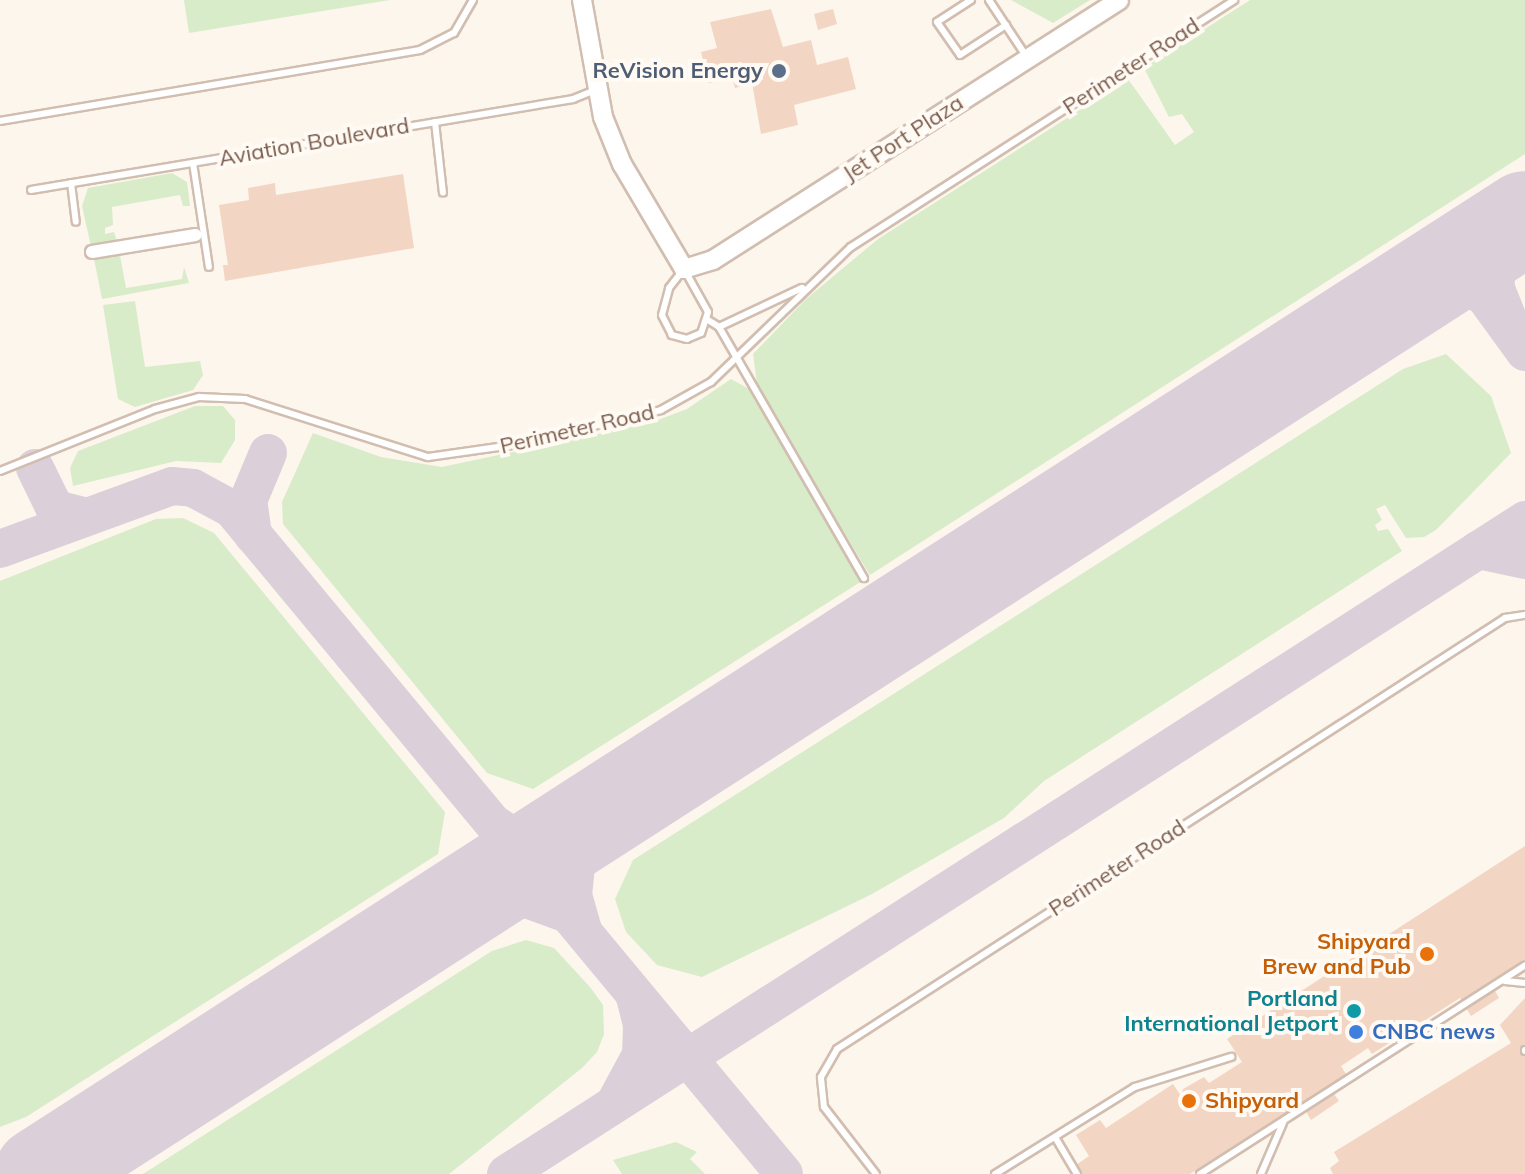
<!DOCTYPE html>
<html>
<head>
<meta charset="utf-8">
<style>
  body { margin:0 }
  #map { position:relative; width:1525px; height:1174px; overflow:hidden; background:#fdf6ec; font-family:Mulish,sans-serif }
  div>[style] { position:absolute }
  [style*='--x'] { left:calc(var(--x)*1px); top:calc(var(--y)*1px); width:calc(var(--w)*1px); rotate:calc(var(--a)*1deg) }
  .green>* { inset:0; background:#d8ecc9 }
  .taxiway>* { height:38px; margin:-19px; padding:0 19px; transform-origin:19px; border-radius:19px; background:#dbcfda }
  .runway>* { height:94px; margin:-47px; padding:0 47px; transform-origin:47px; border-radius:47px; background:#dbcfda }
  .building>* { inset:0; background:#f3d5c3 }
  .roads { filter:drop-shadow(2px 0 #d1beb0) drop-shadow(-2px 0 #d1beb0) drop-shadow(0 2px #d1beb0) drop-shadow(0 -2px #d1beb0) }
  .lane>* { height:6px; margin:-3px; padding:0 3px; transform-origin:3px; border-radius:3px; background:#fff }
  .street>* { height:12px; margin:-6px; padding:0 6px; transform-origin:6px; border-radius:6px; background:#fff }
  .secondary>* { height:18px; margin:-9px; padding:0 9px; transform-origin:9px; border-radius:9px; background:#fff }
  .dots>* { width:22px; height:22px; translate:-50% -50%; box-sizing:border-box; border:4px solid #fffaf3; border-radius:50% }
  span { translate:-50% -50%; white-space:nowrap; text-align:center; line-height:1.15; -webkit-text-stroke:8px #fffaf3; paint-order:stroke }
  .street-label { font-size:22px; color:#7a5c4d }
  .service-label { font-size:22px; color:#4e5e75; font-weight:700 }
  .right { translate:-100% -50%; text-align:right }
  .food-label { font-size:22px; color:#c56008; font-weight:700 }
  .left { translate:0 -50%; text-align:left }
  .culture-label { font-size:22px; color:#0d838f; font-weight:700 }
  .shop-label { font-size:22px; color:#366cbe; font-weight:700 }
</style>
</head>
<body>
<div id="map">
  <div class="green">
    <i style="clip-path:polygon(184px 0,390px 0,189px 33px)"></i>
    <i style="clip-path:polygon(1011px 0,1090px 0,1053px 23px)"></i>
    <i style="clip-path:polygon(1250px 0,1525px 0,1525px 154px,870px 575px,758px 391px,753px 354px,806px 299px,878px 239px,1128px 79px,1175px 145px,1194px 132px,1182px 114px,1169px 117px,1144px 68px)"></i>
    <i style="clip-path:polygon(172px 173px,187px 182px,190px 206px,183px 206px,180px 195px,112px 207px,113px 225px,105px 228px,105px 234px,114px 232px,118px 245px,92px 251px,82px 206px,88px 188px)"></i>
    <i style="clip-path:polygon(119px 250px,126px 288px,182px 279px,184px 267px,189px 283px,102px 299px,93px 254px)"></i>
    <i style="clip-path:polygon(135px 301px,145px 367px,200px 361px,203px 375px,193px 390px,135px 407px,118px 399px,103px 305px)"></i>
    <i style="clip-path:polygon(1446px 354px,1491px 396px,1511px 453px,1436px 530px,1424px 537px,1406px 538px,1385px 505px,1376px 509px,1382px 520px,1375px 525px,1378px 531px,1388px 529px,1402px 551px,1044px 781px,1004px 818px,872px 894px,702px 977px,657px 965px,626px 932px,615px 899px,633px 860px,1403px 369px)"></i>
    <i style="clip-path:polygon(731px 379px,749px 389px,862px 581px,533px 789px,487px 773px,283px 524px,282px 502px,313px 433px,381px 457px,442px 467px,650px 423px,687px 409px)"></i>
    <i style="clip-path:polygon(195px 406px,223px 406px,235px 420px,235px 440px,221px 463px,176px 461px,73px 486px,70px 468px,78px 451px)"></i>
    <i style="clip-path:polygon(183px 518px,214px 533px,445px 812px,438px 854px,26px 1117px,0 1127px,0 581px,156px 519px)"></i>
    <i style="clip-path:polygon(526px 940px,554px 948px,590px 987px,603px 1005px,604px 1034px,597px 1052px,582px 1068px,449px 1174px,143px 1174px,492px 951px)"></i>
    <i style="clip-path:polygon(676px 1142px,697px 1152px,690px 1159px,705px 1174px,622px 1174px,613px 1160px)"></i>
  </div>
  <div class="taxiway">
    <i style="--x:1415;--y:291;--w:29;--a:-18"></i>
    <i style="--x:1443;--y:282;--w:21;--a:5"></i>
    <i style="--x:1464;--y:284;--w:25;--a:32"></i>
    <i style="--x:1485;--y:297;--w:68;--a:54"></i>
    <i style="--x:1509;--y:321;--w:35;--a:-112"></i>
    <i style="--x:1496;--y:289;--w:24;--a:-92"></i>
    <i style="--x:1495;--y:265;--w:26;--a:-67"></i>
    <i style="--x:1505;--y:241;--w:30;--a:-49"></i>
    <i style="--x:35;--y:468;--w:46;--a:64"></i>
    <i style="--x:55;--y:509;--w:29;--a:14"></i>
    <i style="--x:253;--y:535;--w:34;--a:-98"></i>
    <i style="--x:248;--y:501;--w:52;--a:-67.4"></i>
    <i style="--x:0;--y:549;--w:183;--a:-20.1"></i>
    <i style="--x:172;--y:486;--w:21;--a:5"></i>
    <i style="--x:193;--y:488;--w:44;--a:28.3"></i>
    <i style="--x:232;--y:509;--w:864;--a:50.3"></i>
    <i style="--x:1478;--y:550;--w:48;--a:12"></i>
    <i style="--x:496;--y:825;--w:18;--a:34"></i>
    <i style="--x:511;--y:835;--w:30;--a:12"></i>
    <i style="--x:540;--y:841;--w:40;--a:-18.9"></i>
    <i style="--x:461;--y:903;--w:53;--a:-9.8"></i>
    <i style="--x:513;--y:894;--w:55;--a:20.1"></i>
    <i style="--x:583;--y:930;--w:36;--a:-106"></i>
    <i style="--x:573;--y:895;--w:36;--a:-84"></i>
    <i style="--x:577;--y:859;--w:30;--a:-64"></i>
    <i style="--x:590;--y:832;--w:38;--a:-47"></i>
    <i style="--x:615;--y:1103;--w:55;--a:-61.6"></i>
    <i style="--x:641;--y:1055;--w:30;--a:-88"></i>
    <i style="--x:642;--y:1025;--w:29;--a:-104"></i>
    <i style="--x:506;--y:1174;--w:1211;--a:-32.69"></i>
  </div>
  <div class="runway">
    <i style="--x:41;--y:1174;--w:1765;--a:-32.79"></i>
  </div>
  <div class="building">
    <i style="clip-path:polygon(771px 9px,783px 47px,811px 40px,817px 65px,848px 57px,856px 89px,794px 105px,798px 125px,761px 134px,752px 83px,735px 88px,732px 77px,709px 83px,701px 52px,717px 48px,710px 22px)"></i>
    <i style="clip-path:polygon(833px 9px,837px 24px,818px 30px,814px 14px)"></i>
    <i style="clip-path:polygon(403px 174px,414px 248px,225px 281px,223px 265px,228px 265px,219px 205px,249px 200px,248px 188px,275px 183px,276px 195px)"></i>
    <i style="clip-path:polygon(1525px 846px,1525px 960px,1490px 982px,1499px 998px,1471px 1016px,1460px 998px,1372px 1054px,1368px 1048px,1341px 1066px,1346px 1074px,1329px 1086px,1339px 1101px,1311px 1120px,1301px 1103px,1190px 1174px,1082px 1174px,1076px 1165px,1089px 1156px,1076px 1135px,1100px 1120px,1106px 1128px,1173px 1084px,1181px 1096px,1183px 1089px,1204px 1077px,1209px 1083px,1242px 1062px,1227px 1039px)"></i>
    <i style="clip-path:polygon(1525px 998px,1525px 1174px,1333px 1174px,1330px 1168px,1339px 1161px,1334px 1152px,1511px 1043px,1500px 1025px)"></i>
  </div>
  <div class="roads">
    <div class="lane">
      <i style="--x:971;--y:0;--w:40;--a:147.1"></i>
      <i style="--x:937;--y:22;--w:40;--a:55.1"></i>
      <i style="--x:960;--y:55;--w:55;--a:-33.1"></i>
      <i style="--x:989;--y:0;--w:67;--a:56.5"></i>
      <i style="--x:0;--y:121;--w:426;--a:-9.6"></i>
      <i style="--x:420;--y:50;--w:38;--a:-27"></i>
      <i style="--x:454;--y:33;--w:38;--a:-60"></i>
      <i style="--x:435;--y:122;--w:71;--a:83.6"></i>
      <i style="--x:193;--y:163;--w:105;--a:81.3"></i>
      <i style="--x:71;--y:183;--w:39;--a:83"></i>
      <i style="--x:31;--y:190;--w:550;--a:-9.53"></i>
      <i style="--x:573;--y:99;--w:24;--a:-22"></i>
      <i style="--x:684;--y:269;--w:49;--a:60.8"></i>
      <i style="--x:708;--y:312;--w:22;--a:108"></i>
      <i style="--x:701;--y:333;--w:15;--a:157"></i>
      <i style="--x:687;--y:339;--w:16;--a:-165"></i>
      <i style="--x:672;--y:335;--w:22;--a:-117"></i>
      <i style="--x:662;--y:315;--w:28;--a:-75"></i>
      <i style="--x:669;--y:288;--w:24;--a:-52"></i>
      <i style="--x:708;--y:320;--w:13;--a:32"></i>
      <i style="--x:719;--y:327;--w:290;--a:60"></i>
      <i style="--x:719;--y:327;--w:92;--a:-25.2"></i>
      <i style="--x:0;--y:471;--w:167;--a:-21.8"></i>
      <i style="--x:155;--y:409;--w:46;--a:-15.3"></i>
      <i style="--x:199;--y:397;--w:46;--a:2.5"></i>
      <i style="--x:245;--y:399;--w:192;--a:17.6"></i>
      <i style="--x:428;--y:457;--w:85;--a:-8.1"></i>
      <i style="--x:512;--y:445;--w:153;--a:-13.2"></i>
      <i style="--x:661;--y:410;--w:57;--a:-29.2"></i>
      <i style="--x:711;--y:382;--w:194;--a:-44"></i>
      <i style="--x:851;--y:247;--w:456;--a:-32.8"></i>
      <i style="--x:1505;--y:981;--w:20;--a:6"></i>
      <i style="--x:1525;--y:1051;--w:1;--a:-90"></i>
      <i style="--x:1055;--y:1137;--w:43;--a:59.3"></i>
      <i style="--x:876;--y:1174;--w:85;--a:-127.8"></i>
      <i style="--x:824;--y:1107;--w:30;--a:-96"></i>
      <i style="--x:821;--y:1077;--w:32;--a:-60"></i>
      <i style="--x:837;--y:1049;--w:795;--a:-32.83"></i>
      <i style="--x:1505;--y:618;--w:20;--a:-9"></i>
      <i style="--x:995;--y:1174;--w:165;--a:-31.9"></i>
      <i style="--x:1135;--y:1087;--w:101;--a:-17.4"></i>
      <i style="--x:1200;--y:1174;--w:386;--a:-32.7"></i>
      <i style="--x:1261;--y:1174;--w:56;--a:-66.7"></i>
    </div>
    <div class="street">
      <i style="--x:92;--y:252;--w:105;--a:-9.3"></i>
    </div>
    <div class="secondary">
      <i style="--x:582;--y:0;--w:119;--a:79.8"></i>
      <i style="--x:603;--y:117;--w:51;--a:68"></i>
      <i style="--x:622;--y:164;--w:122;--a:59.4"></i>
      <i style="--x:684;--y:269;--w:30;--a:-17"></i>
      <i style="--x:713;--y:260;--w:482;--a:-32.6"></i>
    </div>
  </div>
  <div class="dots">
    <i style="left:779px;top:71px;background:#5c6f8a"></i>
    <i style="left:1427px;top:954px;background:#e8710a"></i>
    <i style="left:1354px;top:1011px;background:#0f9aa8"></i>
    <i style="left:1356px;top:1032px;background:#3f7fe0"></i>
    <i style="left:1189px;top:1101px;background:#e8710a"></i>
  </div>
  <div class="street-label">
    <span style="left:1131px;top:66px;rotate:-33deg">Perimeter Road</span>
    <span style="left:903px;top:138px;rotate:-33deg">Jet Port Plaza</span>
    <span style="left:314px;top:142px;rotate:-10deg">Aviation Boulevard</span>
    <span style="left:577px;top:429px;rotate:-13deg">Perimeter Road</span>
    <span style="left:1117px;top:868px;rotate:-33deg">Perimeter Road</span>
  </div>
  <div class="service-label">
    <span class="right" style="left:763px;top:71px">ReVision Energy</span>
  </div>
  <div class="food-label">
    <span class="right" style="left:1411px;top:954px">Shipyard<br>Brew and Pub</span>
    <span class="left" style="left:1205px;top:1101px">Shipyard</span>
  </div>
  <div class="culture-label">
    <span class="right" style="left:1338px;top:1011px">Portland<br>International Jetport</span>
  </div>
  <div class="shop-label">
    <span class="left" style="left:1372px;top:1032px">CNBC news</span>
  </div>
</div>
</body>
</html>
